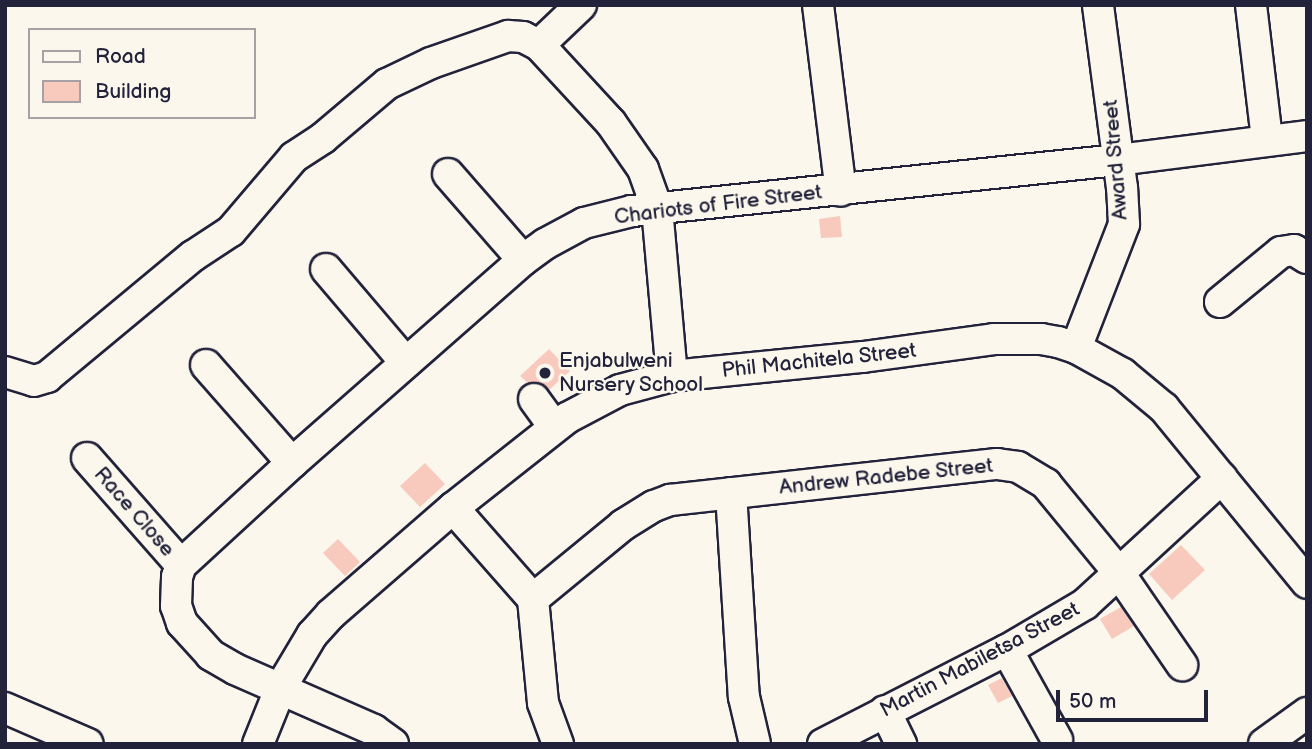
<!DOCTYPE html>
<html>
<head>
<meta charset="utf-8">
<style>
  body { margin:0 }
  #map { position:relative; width:1312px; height:749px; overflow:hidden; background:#fbf7ec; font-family:"Balsamiq Sans",sans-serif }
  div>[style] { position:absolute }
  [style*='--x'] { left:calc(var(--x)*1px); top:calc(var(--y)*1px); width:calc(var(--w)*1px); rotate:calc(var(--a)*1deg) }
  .building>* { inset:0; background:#f8cabd }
  .roads { filter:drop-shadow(2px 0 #22223b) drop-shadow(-2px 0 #22223b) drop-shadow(0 2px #22223b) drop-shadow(0 -2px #22223b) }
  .minor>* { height:30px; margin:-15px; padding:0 15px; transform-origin:15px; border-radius:15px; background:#fbf7ec }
  .dots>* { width:19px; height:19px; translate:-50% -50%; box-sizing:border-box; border:4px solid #fbf7ec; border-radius:50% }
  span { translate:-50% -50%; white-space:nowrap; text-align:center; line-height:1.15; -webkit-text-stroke:5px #fbf7ec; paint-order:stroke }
  .street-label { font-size:21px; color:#22223b }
  .poi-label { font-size:21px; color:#22223b }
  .left { translate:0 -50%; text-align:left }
  .frame { position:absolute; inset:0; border:7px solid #22223b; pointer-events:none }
  .legend { position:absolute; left:28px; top:28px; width:228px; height:91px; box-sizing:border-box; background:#fbf7ec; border:2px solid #a4a2a5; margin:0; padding:9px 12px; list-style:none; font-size:21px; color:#22223b }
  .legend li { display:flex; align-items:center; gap:14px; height:35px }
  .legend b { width:35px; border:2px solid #a4a2a5 }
  .scale { position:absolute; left:1056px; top:690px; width:152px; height:32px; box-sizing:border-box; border:4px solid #22223b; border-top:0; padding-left:9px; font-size:21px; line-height:24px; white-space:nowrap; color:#22223b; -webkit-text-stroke:5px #fbf7ec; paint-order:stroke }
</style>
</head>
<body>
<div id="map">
  <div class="building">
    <i style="clip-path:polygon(840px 216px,842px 237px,821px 238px,819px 219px)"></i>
    <i style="clip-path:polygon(549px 349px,570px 371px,549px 390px,541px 383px,528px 383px,520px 376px)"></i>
    <i style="clip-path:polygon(425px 463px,445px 484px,420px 507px,400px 486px)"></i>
    <i style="clip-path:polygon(338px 539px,360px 562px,345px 576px,323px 553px)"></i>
    <i style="clip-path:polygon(1181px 545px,1205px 570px,1172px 600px,1149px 574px)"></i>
    <i style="clip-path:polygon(1121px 607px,1134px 626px,1112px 639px,1100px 619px)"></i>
    <i style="clip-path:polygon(1002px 678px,1012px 696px,998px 703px,988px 685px)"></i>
  </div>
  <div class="roads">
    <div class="minor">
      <i style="--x:818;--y:5;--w:187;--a:83"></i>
      <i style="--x:1251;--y:5;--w:135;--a:83.2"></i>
      <i style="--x:539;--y:45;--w:58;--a:-43.6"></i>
      <i style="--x:448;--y:174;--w:114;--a:48.9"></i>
      <i style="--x:326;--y:269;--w:123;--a:49.6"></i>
      <i style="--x:1220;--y:302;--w:79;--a:-39.3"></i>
      <i style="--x:1281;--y:252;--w:13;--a:-9"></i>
      <i style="--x:1294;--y:250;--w:15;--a:32"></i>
      <i style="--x:1076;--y:348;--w:133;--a:-68.8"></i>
      <i style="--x:1124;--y:224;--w:36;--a:-93"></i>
      <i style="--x:1122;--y:188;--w:185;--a:-97.5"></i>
      <i style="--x:206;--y:365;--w:130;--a:48.7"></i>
      <i style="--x:5;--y:372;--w:30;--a:17"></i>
      <i style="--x:34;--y:381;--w:14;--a:-17"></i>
      <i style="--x:47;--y:377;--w:190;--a:-39.7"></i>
      <i style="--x:193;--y:256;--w:45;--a:-33.3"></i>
      <i style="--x:231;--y:231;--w:97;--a:-49.6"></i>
      <i style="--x:294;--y:157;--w:35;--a:-33"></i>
      <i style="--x:323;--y:138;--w:84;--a:-40.2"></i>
      <i style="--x:387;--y:84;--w:49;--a:-25.5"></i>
      <i style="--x:431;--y:63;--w:82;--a:-19.3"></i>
      <i style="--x:508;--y:36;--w:15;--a:4"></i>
      <i style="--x:523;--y:37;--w:18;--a:27"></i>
      <i style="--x:539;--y:45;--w:106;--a:47.3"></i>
      <i style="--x:611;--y:123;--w:56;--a:55.2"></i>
      <i style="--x:643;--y:169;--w:41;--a:70.3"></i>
      <i style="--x:657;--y:208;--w:169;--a:84.9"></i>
      <i style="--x:534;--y:399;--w:34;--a:54"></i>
      <i style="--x:87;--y:458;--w:142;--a:48.7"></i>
      <i style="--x:731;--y:493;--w:204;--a:86.4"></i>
      <i style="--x:744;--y:697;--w:48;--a:76.8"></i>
      <i style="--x:453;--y:508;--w:121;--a:48.7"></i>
      <i style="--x:533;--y:599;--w:104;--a:84.5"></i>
      <i style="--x:543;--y:703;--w:44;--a:69.9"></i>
      <i style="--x:533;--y:599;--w:117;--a:-39.4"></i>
      <i style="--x:623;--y:525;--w:36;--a:-32"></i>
      <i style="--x:654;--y:506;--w:17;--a:-21"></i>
      <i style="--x:670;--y:500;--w:329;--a:-6.3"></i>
      <i style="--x:997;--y:464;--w:21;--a:8"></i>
      <i style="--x:1018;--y:467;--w:33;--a:31"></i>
      <i style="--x:1046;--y:484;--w:115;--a:50.6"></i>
      <i style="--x:1119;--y:573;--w:112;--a:55.6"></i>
      <i style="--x:1007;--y:650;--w:103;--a:60.9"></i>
      <i style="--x:5;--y:708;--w:90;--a:23.4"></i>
      <i style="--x:885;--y:711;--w:37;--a:64"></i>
      <i style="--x:258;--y:744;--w:61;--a:-68"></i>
      <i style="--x:281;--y:687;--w:61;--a:-59.2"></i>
      <i style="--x:312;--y:635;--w:28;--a:-48"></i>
      <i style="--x:331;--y:614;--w:162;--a:-41"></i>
      <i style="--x:453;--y:508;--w:145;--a:-38.3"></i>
      <i style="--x:567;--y:418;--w:60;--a:-27.8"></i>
      <i style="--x:620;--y:390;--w:54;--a:-15.1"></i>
      <i style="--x:672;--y:376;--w:192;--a:-5.7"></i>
      <i style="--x:863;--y:357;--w:132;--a:-7.8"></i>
      <i style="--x:994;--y:339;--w:47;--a:0"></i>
      <i style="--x:1041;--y:339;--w:17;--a:10"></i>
      <i style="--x:1058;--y:342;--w:19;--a:18"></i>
      <i style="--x:1076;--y:348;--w:54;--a:29"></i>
      <i style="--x:1123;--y:374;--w:53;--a:39.7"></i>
      <i style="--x:1164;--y:408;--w:226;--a:50.7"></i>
      <i style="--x:393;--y:744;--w:24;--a:-144"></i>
      <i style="--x:374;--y:730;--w:152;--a:-156.3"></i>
      <i style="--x:235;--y:669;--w:28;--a:-150"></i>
      <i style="--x:211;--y:655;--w:43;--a:-132.2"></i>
      <i style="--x:182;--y:623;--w:18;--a:-109"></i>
      <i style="--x:176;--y:606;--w:29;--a:-88"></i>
      <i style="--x:177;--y:577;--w:13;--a:-72"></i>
      <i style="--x:181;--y:565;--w:151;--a:-42.6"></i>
      <i style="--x:292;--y:463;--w:308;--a:-41.3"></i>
      <i style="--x:523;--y:260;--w:27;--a:-36"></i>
      <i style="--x:545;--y:244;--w:44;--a:-28.3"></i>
      <i style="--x:584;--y:223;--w:49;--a:-14"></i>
      <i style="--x:632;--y:211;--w:489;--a:-6"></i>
      <i style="--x:1118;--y:160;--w:191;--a:-7.2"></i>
      <i style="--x:823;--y:744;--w:207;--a:-27.1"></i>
      <i style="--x:1007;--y:650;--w:91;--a:-30.5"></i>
      <i style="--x:1085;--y:604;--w:186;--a:-42.6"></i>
      <i style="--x:1264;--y:744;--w:53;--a:-35.8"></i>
    </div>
  </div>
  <div class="dots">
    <i style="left:545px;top:373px;background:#22223b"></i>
  </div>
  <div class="street-label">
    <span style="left:1116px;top:160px;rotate:-95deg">Award Street</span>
    <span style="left:718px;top:205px;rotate:-7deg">Chariots of Fire Street</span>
    <span style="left:819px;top:361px;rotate:-6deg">Phil Machitela Street</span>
    <span style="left:886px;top:477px;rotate:-6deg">Andrew Radebe Street</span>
    <span style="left:134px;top:512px;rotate:49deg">Race Close</span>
    <span style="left:980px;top:660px;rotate:-28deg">Martin Mabiletsa Street</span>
  </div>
  <div class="poi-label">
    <span class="left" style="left:559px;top:373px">Enjabulweni<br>Nursery School</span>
  </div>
  <div class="frame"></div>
  <ul class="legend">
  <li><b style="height:9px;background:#fbf7ec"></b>Road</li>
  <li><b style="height:19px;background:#f8cabd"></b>Building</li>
  </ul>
  <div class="scale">50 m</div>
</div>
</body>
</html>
